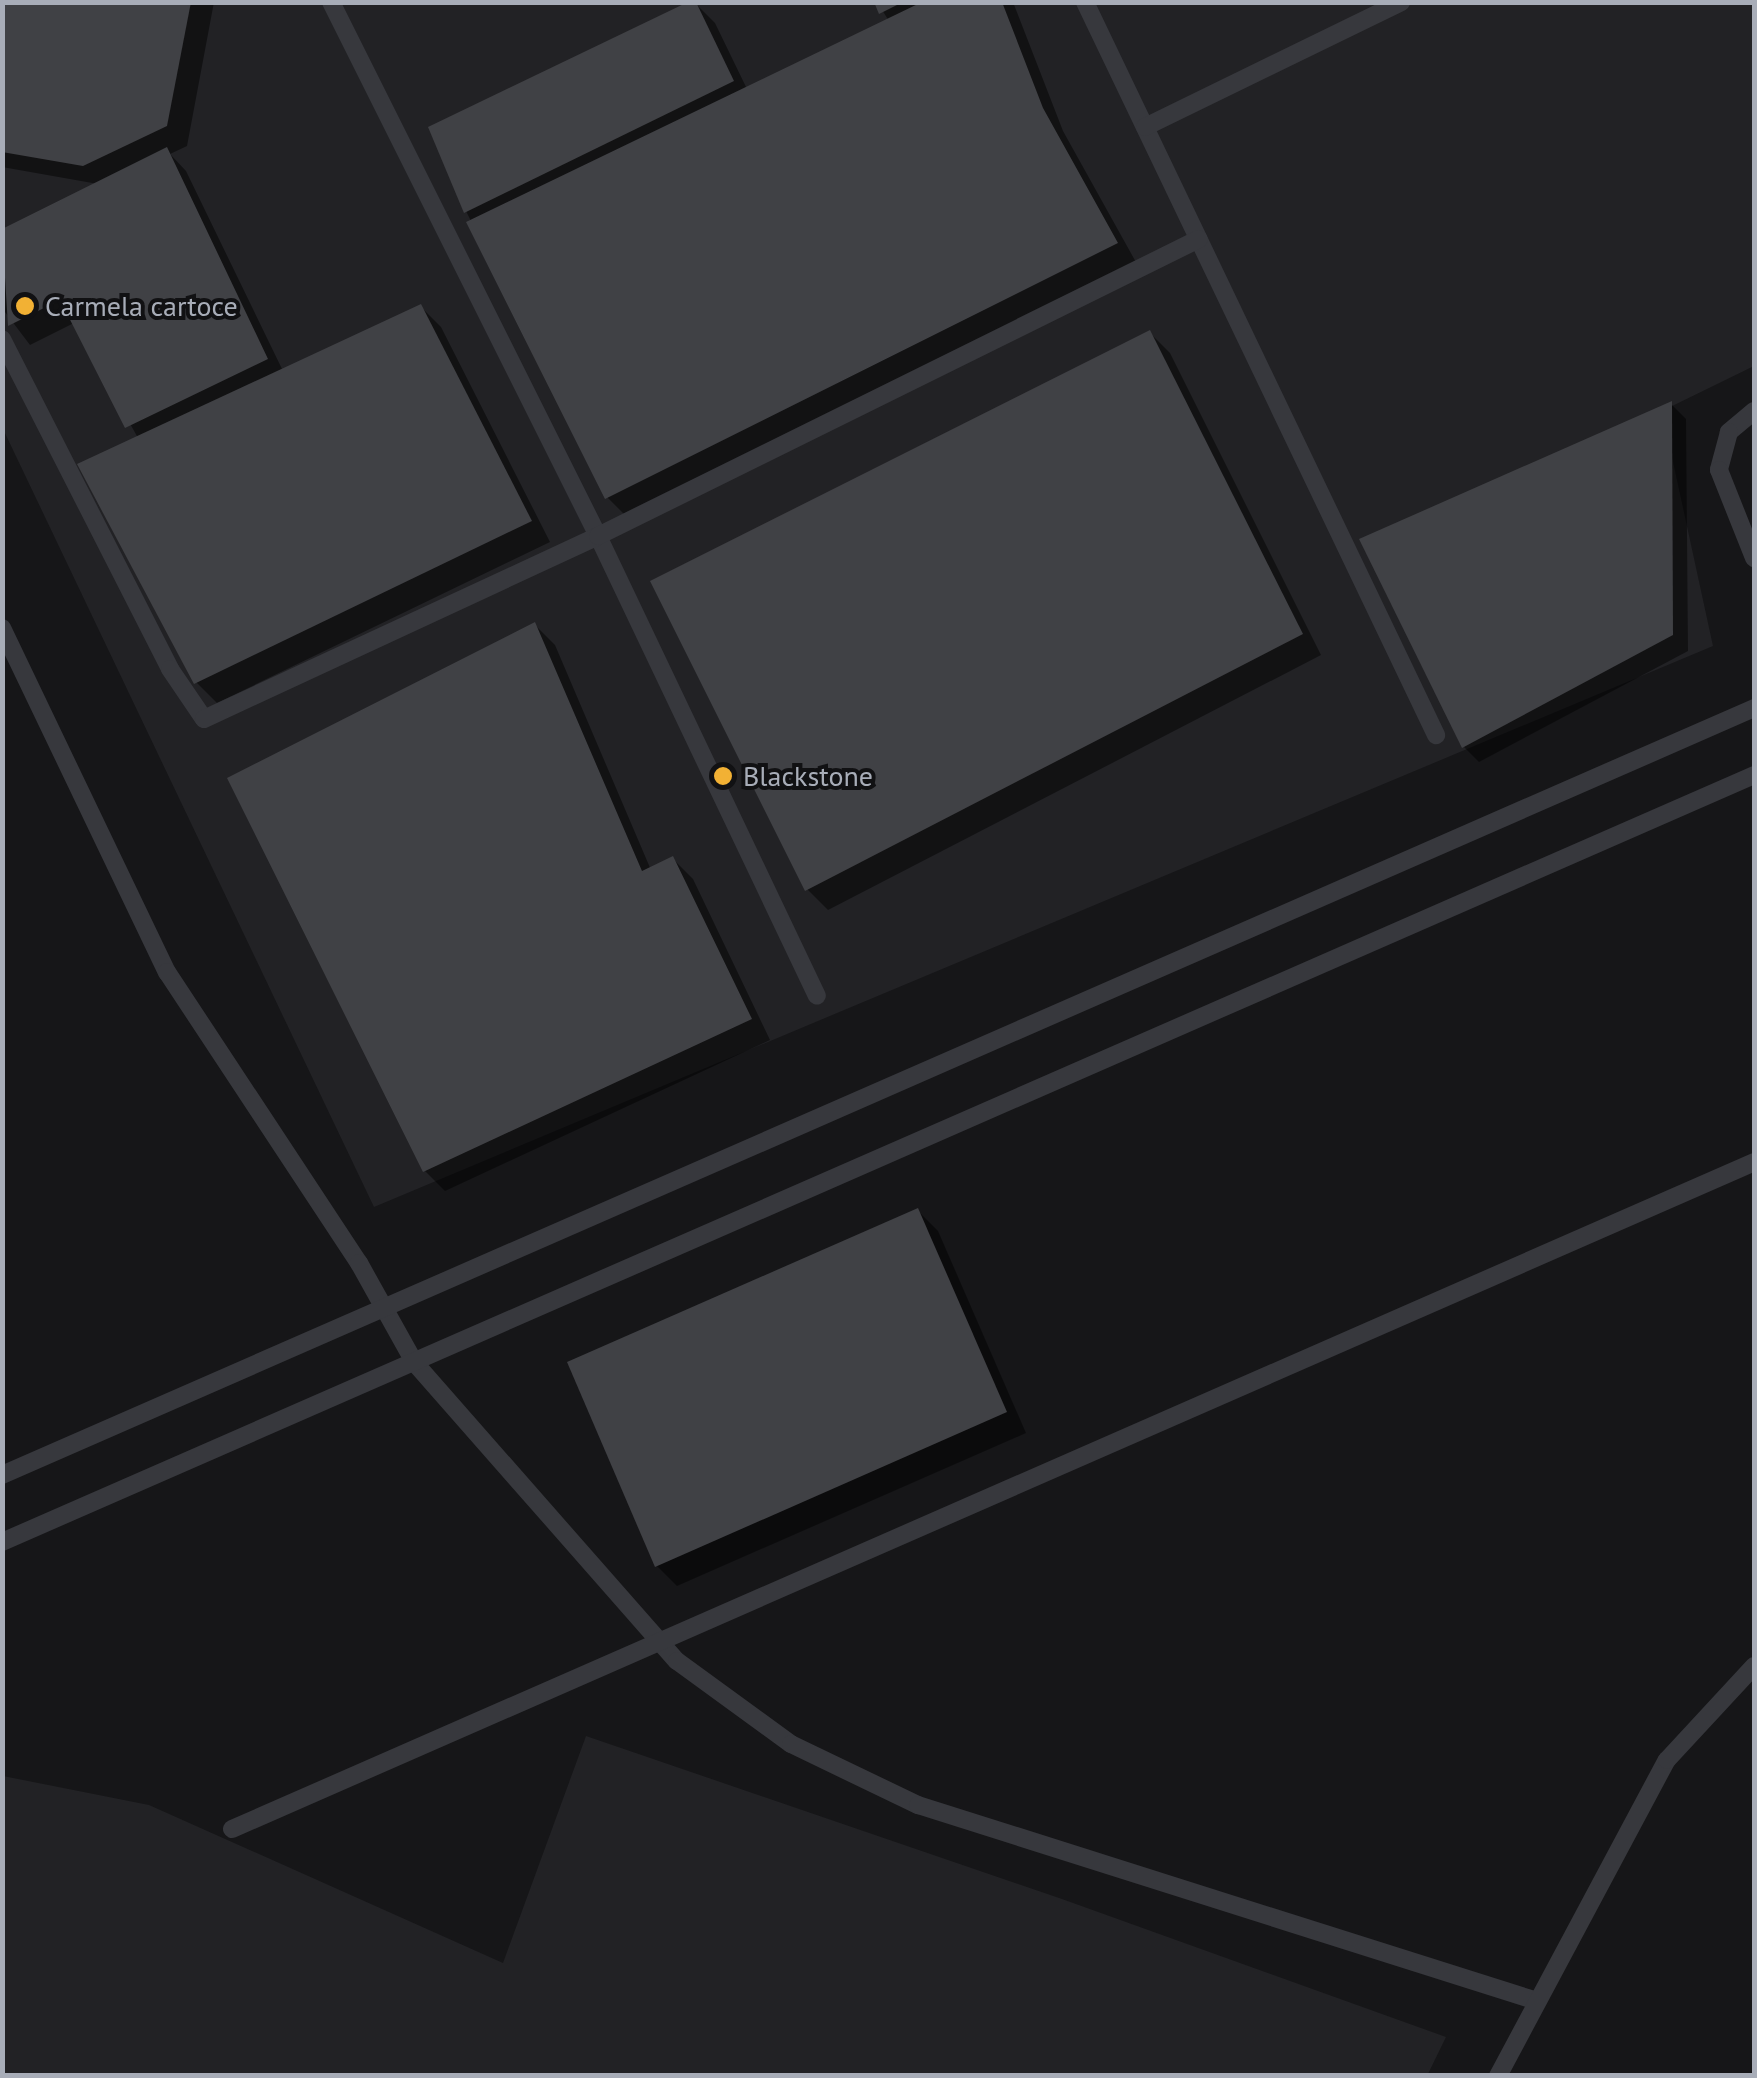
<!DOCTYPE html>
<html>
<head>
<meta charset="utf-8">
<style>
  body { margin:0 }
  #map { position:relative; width:1757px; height:2078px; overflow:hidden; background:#161618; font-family:"PT Sans",sans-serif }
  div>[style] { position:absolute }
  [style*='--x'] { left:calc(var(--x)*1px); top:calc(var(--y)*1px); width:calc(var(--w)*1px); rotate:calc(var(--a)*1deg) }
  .built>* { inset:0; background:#222225 }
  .shadow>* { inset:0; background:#0007 }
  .building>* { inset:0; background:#404145 }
  .service>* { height:18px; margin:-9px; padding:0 9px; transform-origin:9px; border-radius:9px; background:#37383d }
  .dots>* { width:28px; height:28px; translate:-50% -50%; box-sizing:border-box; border:5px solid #111113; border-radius:50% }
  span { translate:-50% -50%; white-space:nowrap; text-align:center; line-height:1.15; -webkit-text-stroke:8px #111113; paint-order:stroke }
  .poi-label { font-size:28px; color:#a8adb8 }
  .left { translate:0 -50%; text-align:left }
  .frame { position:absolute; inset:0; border:5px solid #a8adb8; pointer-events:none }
</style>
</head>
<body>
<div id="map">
  <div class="built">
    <i style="clip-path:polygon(3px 3px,1754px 3px,1754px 366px,1662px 411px,1713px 646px,374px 1207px,3px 429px)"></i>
    <i style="clip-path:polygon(586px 1736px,1062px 1899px,1446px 2037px,1427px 2076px,3px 2075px,3px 1776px,149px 1805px,503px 1963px)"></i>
  </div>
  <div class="shadow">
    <i style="clip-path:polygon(2px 2px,214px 2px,187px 146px,170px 154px,186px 171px,283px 371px,421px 307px,441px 327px,550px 542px,217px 703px,196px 682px,138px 438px,74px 323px,30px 345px,2px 308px,2px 231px,98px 184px,2px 167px)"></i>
    <i style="clip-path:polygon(694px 2px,715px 23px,747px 89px,889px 21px,877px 2px,1013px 2px,1063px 131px,1137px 264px,628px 518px,607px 497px,466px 211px)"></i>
    <i style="clip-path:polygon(1150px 333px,1170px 353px,1321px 655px,828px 910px,807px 889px)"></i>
    <i style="clip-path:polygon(1671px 404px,1686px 419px,1688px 651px,1479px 762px,1464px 747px)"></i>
    <i style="clip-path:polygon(535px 625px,555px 645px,651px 870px,673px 859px,693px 879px,770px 1040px,445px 1191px,425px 1171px)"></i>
    <i style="clip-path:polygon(918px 1211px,938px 1231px,1026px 1433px,677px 1586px,657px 1566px)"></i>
  </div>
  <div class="building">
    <i style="clip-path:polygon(2px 2px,191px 2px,167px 126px,83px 166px,2px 152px)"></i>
    <i style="clip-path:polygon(688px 2px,696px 2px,734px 81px,464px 213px,428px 127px)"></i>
    <i style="clip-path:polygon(874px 2px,903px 2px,879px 14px)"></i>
    <i style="clip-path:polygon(922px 2px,1002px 2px,1043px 108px,1118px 243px,605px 499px,466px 222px)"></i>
    <i style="clip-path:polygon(167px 147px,268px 359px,125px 428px,60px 300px,8px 326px,2px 229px)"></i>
    <i style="clip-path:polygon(421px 304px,532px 521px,194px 684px,77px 464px)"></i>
    <i style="clip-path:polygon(1150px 330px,1303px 634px,805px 891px,650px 581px)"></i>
    <i style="clip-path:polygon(1672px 401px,1673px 635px,1462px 748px,1359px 539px)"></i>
    <i style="clip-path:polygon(535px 622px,642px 871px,673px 856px,752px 1019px,423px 1172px,227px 778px)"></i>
    <i style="clip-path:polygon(918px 1208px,1007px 1412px,655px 1567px,567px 1362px)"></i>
  </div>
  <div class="service">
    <i style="--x:331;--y:2;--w:597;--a:63.43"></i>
    <i style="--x:598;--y:536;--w:509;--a:64.54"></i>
    <i style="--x:1085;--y:2;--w:813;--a:64.41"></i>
    <i style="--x:1145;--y:127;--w:285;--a:-26"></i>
    <i style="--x:2;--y:339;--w:370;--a:63"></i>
    <i style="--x:170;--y:669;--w:60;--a:55.8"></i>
    <i style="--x:204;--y:719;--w:434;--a:-24.9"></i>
    <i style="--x:598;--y:536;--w:670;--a:-26.3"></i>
    <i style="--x:1754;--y:411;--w:33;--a:140"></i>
    <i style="--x:1729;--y:432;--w:39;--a:105"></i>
    <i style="--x:1719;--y:470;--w:95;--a:68.3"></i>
    <i style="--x:2;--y:628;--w:382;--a:64.4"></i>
    <i style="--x:167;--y:972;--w:349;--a:56.6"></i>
    <i style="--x:359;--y:1263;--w:113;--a:60.9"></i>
    <i style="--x:414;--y:1362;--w:398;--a:48.7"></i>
    <i style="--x:677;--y:1661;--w:141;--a:36.1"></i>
    <i style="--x:791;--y:1744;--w:141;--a:25.7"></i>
    <i style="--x:918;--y:1805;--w:649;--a:17.57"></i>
    <i style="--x:2;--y:1475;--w:1913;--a:-23.64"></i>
    <i style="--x:2;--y:1542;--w:1913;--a:-23.64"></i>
    <i style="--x:232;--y:1829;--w:1662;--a:-23.66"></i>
    <i style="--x:1498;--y:2076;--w:358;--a:-61.9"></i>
    <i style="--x:1667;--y:1760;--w:128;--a:-47.2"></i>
  </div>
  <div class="dots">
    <i style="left:25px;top:306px;background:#f2b134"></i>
    <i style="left:723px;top:776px;background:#f2b134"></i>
  </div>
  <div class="poi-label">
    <span class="left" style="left:45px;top:306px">Carmela cartoce</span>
    <span class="left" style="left:743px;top:776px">Blackstone</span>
  </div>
  <div class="frame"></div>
</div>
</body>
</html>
